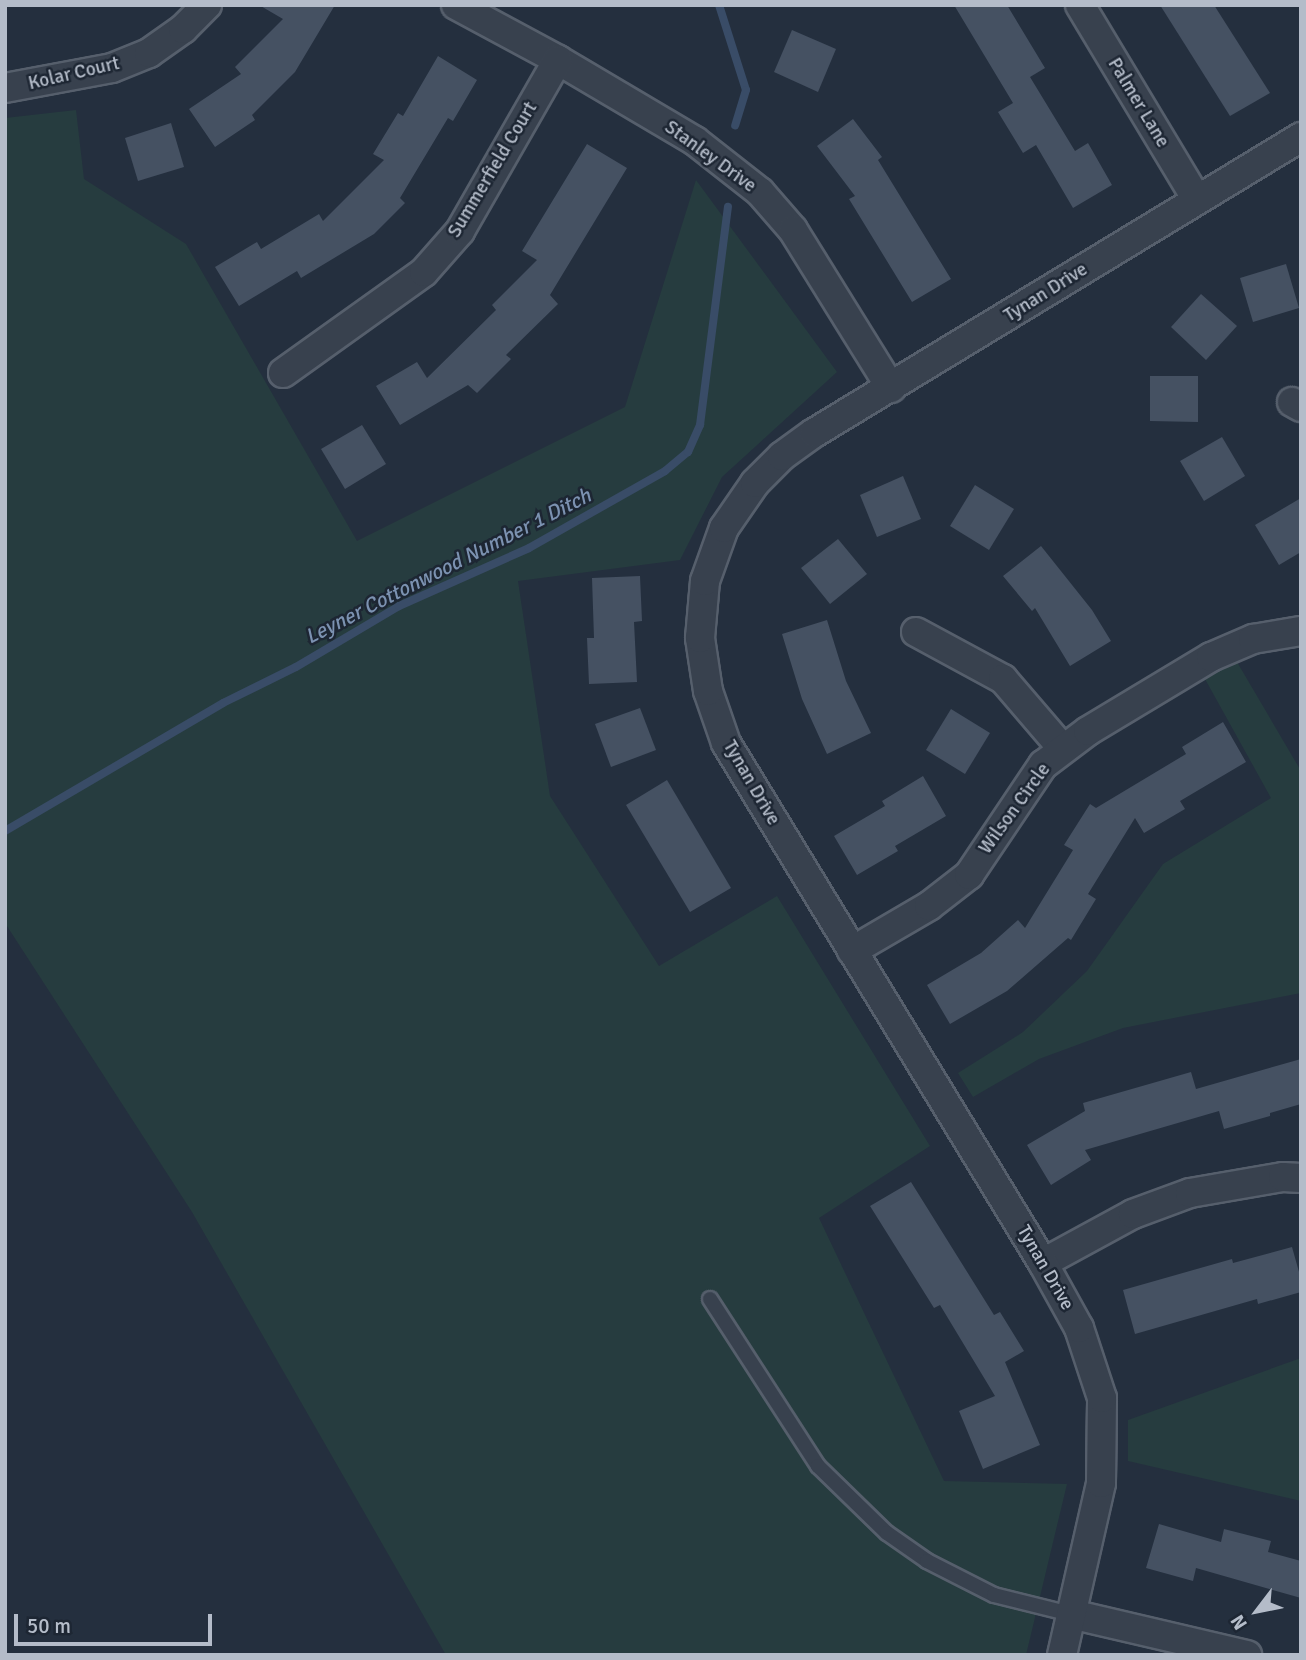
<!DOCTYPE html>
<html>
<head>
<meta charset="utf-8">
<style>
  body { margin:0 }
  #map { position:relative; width:1306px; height:1660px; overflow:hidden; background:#242f3e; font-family:Signika,sans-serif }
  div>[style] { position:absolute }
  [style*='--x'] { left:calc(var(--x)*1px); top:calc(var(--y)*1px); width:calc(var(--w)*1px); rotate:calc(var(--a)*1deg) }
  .green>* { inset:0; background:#263c3f }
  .stream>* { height:8px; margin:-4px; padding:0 4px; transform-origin:4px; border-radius:4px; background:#394c67 }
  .building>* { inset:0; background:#455162 }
  .roads { filter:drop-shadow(2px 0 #565f6c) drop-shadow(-2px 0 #565f6c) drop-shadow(0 2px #565f6c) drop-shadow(0 -2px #565f6c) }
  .lane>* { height:14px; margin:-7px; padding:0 7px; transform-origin:7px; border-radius:7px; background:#38414e }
  .street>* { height:28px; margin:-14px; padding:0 14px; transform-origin:14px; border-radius:14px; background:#38414e }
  span { translate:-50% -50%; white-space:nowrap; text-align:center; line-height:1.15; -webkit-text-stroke:5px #1d2633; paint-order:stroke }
  .street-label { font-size:19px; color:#b4bcc9 }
  .water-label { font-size:21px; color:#7c92b1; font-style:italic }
  .frame { position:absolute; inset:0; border:7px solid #b4bcc9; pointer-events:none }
  .north { position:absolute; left:1222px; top:1576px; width:70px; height:70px; -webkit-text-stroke:5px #1d2633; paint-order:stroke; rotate:238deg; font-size:19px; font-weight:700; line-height:28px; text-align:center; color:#b4bcc9 }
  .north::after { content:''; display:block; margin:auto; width:24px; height:32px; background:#b4bcc9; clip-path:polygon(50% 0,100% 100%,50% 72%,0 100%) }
  .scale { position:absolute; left:14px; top:1614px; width:198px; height:32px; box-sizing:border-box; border:4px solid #b4bcc9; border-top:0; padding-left:9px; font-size:21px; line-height:24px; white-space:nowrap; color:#b4bcc9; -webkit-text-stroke:5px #1d2633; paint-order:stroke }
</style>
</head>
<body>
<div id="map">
  <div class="green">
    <i style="clip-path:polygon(76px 110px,84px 179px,186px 244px,357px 541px,625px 407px,696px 180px,837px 372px,722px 477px,680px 560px,518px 581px,550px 796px,659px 966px,777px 896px,930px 1146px,819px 1218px,944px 1481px,1067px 1484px,1026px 1655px,446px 1655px,192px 1212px,5px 923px,5px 118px)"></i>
    <i style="clip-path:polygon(1237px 662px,1301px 771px,1301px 993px,1123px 1028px,1039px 1059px,973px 1097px,958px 1073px,1023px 1032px,1087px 971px,1163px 864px,1271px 798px,1205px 679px)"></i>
    <i style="clip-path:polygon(1301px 1358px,1301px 1501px,1128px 1461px,1128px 1420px)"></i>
  </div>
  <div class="stream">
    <i style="--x:719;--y:5;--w:89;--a:72.4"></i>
    <i style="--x:746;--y:90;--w:37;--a:107"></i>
    <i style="--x:5;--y:831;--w:253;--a:-30.4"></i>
    <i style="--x:223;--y:703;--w:81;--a:-26.3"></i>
    <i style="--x:296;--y:667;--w:120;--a:-30.6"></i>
    <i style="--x:399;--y:606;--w:142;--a:-24"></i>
    <i style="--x:529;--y:548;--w:156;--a:-29.5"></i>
    <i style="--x:665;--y:471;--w:30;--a:-40"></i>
    <i style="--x:688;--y:452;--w:30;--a:-66"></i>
    <i style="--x:700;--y:425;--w:220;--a:-82.7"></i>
  </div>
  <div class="building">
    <i style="clip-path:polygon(259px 5px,335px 5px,295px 72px,252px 115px,255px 120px,215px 147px,189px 109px,241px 74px,235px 67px,283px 19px)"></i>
    <i style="clip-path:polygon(954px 5px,1007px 5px,1045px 68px,1030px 77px,1075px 151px,1088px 143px,1112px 185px,1073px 208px,1036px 145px,1023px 153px,998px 112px,1013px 103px)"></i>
    <i style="clip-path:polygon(1160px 5px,1214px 5px,1270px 93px,1230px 116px)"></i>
    <i style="clip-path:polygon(792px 30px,836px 49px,818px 92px,774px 72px)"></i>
    <i style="clip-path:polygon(438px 56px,477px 80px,453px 121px,448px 118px,400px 198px,405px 203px,374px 234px,301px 278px,297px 271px,239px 306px,215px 267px,257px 242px,261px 249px,319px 214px,323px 221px,384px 160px,373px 154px,398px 113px,403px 116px)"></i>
    <i style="clip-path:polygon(853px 119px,882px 157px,878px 160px,951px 279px,912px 302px,849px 199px,855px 196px,817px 146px)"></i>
    <i style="clip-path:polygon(171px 123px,184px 167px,138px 181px,125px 138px)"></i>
    <i style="clip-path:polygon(587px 144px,627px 168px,550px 295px,558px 304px,506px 355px,511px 359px,477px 393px,468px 385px,400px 425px,376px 386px,417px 362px,427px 378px,496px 310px,492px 305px,537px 260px,522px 251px)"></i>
    <i style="clip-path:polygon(1286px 264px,1299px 308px,1253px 322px,1240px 278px)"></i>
    <i style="clip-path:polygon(1201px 294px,1237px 326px,1206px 360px,1171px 327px)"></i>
    <i style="clip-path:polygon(1150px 376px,1198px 376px,1198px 422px,1150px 421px)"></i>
    <i style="clip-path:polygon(362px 425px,386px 464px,345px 489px,321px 449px)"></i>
    <i style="clip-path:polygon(1222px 437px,1245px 476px,1204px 501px,1180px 461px)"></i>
    <i style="clip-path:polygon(903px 476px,921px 519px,877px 537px,860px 495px)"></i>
    <i style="clip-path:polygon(975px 485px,1014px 509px,989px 550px,950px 526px)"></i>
    <i style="clip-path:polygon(1301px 498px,1301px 552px,1279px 565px,1255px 525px)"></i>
    <i style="clip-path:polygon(838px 539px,867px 574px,830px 604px,801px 568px)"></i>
    <i style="clip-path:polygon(1041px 546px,1092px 610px,1111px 641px,1070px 666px,1035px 608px,1032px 611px,1003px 576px)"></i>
    <i style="clip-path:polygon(640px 576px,642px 621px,634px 622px,637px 682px,589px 684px,587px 638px,594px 638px,592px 578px)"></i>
    <i style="clip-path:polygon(827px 620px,846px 681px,871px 733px,827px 754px,802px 699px,782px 634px)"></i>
    <i style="clip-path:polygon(640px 708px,656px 750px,611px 767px,595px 724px)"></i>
    <i style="clip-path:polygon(951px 709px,990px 733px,965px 774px,926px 750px)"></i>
    <i style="clip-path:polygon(1223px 722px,1246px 762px,1180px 801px,1185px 809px,1144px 833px,1135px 818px,1088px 894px,1096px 899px,1071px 940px,1068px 938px,1007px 991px,950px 1024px,927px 985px,981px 953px,1018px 920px,1025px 928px,1073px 850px,1064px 845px,1090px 804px,1096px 808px,1186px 754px,1182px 747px)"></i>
    <i style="clip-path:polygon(923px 776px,946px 816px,895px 846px,898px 851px,857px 875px,834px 836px,885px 806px,882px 801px)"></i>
    <i style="clip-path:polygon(667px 780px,731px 888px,690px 912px,626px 805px)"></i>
    <i style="clip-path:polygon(1301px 1059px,1301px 1104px,1270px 1113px,1270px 1116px,1224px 1129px,1219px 1111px,1085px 1150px,1091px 1160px,1051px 1185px,1027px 1145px,1085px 1111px,1083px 1103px,1191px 1072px,1196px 1089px)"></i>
    <i style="clip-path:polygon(911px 1182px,994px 1315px,1000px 1312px,1024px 1351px,1005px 1362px,1040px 1445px,983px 1469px,959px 1411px,995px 1396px,940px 1305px,934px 1308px,870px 1206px)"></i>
    <i style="clip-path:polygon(1292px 1247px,1301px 1279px,1301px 1292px,1258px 1304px,1257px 1299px,1135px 1334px,1123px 1290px,1232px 1259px,1233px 1263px)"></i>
    <i style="clip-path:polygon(1159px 1524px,1221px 1542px,1224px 1529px,1271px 1541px,1268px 1552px,1301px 1561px,1301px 1598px,1196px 1568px,1193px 1581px,1146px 1568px)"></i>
  </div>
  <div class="roads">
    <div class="lane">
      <i style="--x:710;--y:1299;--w:199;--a:57.1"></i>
      <i style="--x:818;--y:1466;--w:96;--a:44.2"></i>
      <i style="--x:887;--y:1533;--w:49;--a:35"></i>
      <i style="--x:927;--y:1561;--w:75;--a:26.9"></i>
      <i style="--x:994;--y:1595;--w:79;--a:13.9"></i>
    </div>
    <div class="street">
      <i style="--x:456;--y:5;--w:116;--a:28.3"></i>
      <i style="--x:558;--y:60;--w:159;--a:30.6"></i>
      <i style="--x:695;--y:141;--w:83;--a:38.1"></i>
      <i style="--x:760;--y:192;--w:50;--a:49"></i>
      <i style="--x:793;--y:230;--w:186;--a:58.2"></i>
      <i style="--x:1080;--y:5;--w:227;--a:59"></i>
      <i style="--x:5;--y:88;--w:109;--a:-10.6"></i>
      <i style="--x:112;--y:68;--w:40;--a:-22"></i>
      <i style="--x:149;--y:53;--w:42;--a:-35.2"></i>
      <i style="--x:183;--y:29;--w:34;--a:-45"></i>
      <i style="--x:283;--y:373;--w:173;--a:-35.6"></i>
      <i style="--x:424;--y:272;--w:55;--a:-48.7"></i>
      <i style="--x:460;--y:231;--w:197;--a:-60.2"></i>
      <i style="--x:1292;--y:402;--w:10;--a:29"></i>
      <i style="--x:916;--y:632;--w:99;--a:28.4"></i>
      <i style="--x:1003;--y:679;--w:92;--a:49.4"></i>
      <i style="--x:852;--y:951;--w:89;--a:-30.3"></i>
      <i style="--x:929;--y:906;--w:51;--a:-37.8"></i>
      <i style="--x:969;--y:875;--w:133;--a:-56.1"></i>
      <i style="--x:1043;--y:765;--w:56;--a:-37.1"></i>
      <i style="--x:1088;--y:731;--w:144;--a:-31"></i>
      <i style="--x:1211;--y:657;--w:46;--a:-23.2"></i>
      <i style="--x:1253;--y:639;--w:49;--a:-9.5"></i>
      <i style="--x:1043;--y:1263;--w:102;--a:-28.6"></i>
      <i style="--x:1133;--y:1214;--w:61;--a:-20.2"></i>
      <i style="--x:1190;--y:1193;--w:94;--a:-9.8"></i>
      <i style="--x:1283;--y:1177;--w:18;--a:3"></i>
      <i style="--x:1071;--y:1614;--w:181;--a:13.1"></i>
      <i style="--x:1062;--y:1655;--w:176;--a:-77.2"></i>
      <i style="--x:1101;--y:1483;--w:85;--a:-89.3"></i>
      <i style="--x:1102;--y:1398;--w:74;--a:-108.2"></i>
      <i style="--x:1079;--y:1328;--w:74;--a:-119"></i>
      <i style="--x:1043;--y:1263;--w:609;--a:-121.37"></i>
      <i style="--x:726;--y:743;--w:55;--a:-109.1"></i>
      <i style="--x:708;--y:691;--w:54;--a:-98.6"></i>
      <i style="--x:700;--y:638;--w:57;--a:-85"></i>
      <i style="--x:705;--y:581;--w:56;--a:-70.3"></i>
      <i style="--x:724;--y:528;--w:55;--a:-55.4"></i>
      <i style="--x:755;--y:483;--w:38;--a:-45"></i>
      <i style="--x:782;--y:456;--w:39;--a:-36"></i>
      <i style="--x:814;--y:433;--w:570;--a:-31.29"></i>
    </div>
  </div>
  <div class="street-label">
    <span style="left:74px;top:74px;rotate:-13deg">Kolar Court</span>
    <span style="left:1138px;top:103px;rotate:59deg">Palmer Lane</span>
    <span style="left:710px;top:157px;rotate:36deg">Stanley Drive</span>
    <span style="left:493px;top:170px;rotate:-59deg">Summerfield Court</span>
    <span style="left:1046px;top:293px;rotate:-32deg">Tynan Drive</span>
    <span style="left:751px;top:783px;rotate:60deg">Tynan Drive</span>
    <span style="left:1015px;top:809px;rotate:-54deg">Wilson Circle</span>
    <span style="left:1045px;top:1268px;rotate:60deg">Tynan Drive</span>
  </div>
  <div class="water-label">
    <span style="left:448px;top:566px;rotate:-27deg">Leyner Cottonwood Number 1 Ditch</span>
  </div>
  <div class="frame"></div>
  <div class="north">N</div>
  <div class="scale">50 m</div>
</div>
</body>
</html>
